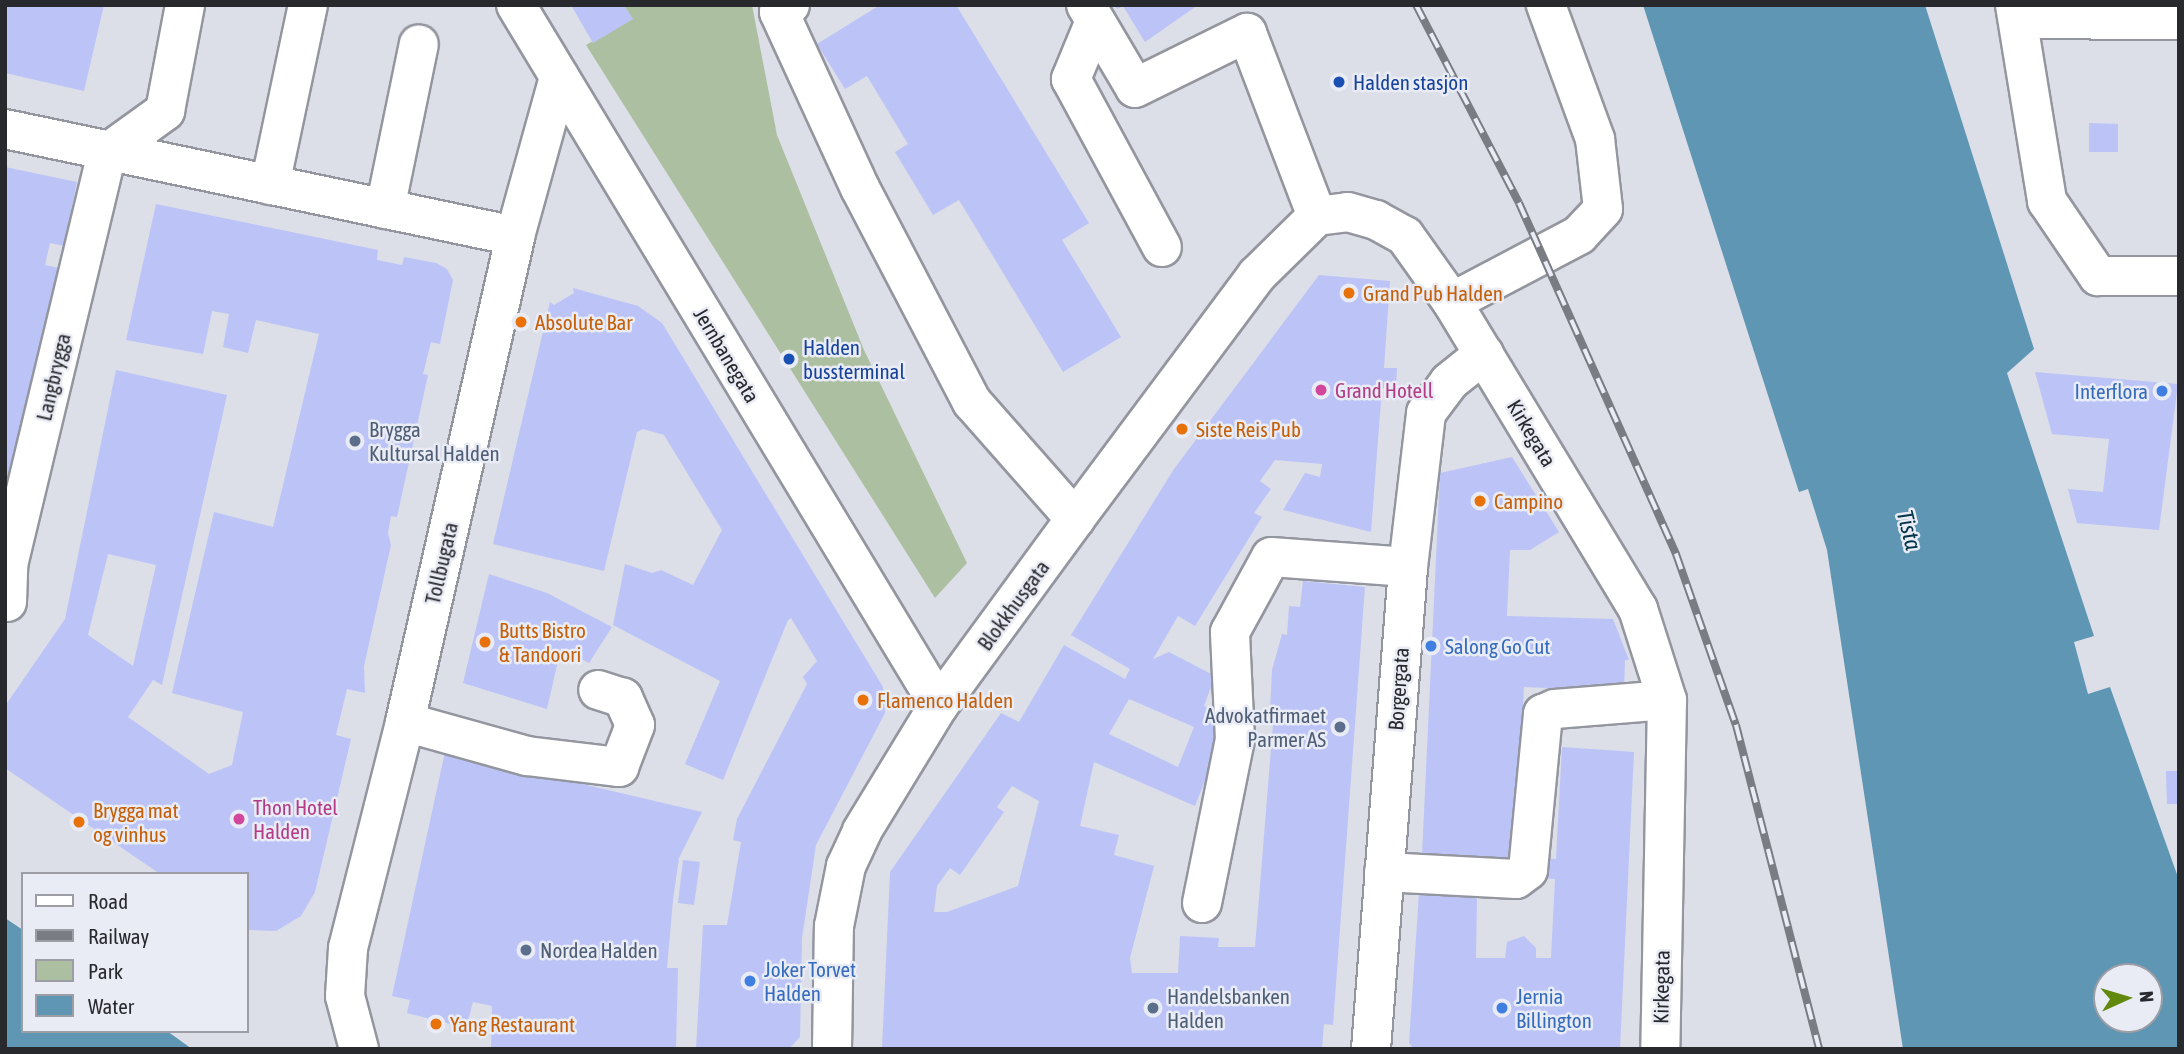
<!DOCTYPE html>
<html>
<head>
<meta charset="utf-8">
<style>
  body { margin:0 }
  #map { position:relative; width:2184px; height:1054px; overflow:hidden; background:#dcdee8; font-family:"Asap Condensed",sans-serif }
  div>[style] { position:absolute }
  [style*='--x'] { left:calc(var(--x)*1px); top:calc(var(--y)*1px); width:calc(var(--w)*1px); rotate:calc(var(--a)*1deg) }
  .green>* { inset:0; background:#acc0a1 }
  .water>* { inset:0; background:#5f96b3 }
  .building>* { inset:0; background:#bcc4f7 }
  .roads { filter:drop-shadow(2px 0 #94969f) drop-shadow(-2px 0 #94969f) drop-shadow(0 2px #94969f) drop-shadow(0 -2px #94969f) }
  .minor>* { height:38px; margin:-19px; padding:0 19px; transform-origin:19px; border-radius:19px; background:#fff }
  .rail>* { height:8px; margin-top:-4px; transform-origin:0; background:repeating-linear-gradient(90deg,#e9ebf5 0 16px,#7a7c83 0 32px); box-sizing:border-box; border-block:2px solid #7a7c83 }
  .dots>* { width:19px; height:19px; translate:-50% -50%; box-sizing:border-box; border:4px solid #e9ebf5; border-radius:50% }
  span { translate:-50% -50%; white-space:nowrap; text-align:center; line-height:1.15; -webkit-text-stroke:5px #e9ebf5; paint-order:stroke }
  .transit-label { font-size:21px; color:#164399 }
  .left { translate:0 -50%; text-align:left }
  .food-label { font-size:21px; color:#c56008 }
  .street-label { font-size:21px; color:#28292d }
  .hotel-label { font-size:21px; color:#b23c85 }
  .shop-label { font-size:21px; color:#366cbe }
  .right { translate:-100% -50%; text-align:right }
  .service-label { font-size:21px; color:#4e5e75 }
  .water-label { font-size:23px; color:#023448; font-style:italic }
  .frame { position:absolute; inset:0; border:7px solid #28292d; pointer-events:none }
  .legend { position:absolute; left:21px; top:872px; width:228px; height:161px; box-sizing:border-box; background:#e9ebf5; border:2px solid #9c9da5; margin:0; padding:9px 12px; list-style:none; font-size:21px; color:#28292d }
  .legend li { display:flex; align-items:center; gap:14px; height:35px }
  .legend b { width:35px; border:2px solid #9c9da5 }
  .north { position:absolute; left:2093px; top:963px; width:70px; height:70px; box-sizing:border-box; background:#e9ebf5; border:2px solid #9c9da5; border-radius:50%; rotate:86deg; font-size:19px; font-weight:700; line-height:28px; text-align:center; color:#28292d }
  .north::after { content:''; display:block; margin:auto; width:24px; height:32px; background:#63880e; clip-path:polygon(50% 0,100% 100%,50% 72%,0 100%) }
</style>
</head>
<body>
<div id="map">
  <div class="green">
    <i style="clip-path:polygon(624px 5px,752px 5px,777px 135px,864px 350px,967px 563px,935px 598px,586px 45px,631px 19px)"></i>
  </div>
  <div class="water">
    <i style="clip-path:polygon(evenodd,1643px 5px,1925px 5px,2034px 349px,2007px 373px,2094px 636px,2074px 642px,2088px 694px,2110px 687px,2179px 880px,2179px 1049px,1903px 1049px,1827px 550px,1808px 489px,1799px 492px,1643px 5px,2107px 977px,2149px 977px,2149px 1019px,2107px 1019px,2107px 977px)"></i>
    <i style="clip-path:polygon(5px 918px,23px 930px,23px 1031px,167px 1031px,192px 1049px,5px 1049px)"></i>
  </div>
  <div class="building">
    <i style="clip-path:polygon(5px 5px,104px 5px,84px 91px,5px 73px)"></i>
    <i style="clip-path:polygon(571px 5px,624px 5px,633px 19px,593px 43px)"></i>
    <i style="clip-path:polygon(880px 5px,956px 5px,1089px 223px,1062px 240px,1121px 337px,1063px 372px,959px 200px,933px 215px,895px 152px,908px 144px,867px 76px,845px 89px,817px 44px)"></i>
    <i style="clip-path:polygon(1115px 5px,1198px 5px,1145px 42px,1123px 6px,1117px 9px)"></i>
    <i style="clip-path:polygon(2089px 123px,2118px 124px,2118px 152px,2089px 152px)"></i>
    <i style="clip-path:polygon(5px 167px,77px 182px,64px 246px,50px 243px,45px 265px,59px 268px,10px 501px,5px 501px)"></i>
    <i style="clip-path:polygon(evenodd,156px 204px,378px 250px,377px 260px,402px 265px,404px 257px,436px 263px,447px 269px,453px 280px,440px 344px,431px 342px,423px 374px,428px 375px,397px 517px,391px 516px,388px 533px,391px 545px,364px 666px,365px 693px,347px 689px,336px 735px,351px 739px,315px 892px,301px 916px,276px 931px,247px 930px,247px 874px,160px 874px,5px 768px,5px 706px,65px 619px,116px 370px,227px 395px,162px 685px,153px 680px,128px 717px,209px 774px,232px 765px,243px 712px,172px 693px,214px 512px,273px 527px,319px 334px,256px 320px,248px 353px,223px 347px,229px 314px,212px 311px,203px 354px,126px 340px,156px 204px,108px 554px,156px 565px,133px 666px,88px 635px,108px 554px)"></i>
    <i style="clip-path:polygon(evenodd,1319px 275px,1390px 281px,1384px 368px,1397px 368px,1396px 388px,1382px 388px,1371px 532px,1283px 510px,1305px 473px,1320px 477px,1322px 464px,1275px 460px,1260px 481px,1271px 489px,1254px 513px,1262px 517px,1195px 626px,1178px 616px,1153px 659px,1169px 652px,1215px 676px,1204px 706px,1229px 719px,1195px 806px,1094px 762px,1080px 826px,1119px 835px,1114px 855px,1154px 866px,1130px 958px,1132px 973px,1178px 973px,1180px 936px,1219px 938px,1218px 947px,1255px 947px,1274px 712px,1270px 712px,1272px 670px,1282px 634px,1287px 635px,1289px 606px,1300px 607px,1303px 581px,1365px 587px,1333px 1025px,1324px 1024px,1322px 1049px,882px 1049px,890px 872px,1001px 713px,1019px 722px,1064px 645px,1125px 679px,1130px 669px,1071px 635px,1174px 469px,1319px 275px,1129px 699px,1194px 727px,1178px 767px,1109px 734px,1129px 699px,1319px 275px,1012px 786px,1039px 801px,1018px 886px,947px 912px,934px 912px,937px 886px,950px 868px,960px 875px,1004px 812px,997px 807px,1012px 786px)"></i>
    <i style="clip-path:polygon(573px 288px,638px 306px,662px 323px,883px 687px,885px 713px,816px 845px,802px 938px,800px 1037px,789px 1049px,696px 1049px,703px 925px,727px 925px,741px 842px,733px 840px,737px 819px,807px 684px,803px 677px,817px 661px,791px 618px,788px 620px,723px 780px,685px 764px,720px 681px,613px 625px,625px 564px,652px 573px,661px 570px,693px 585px,722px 530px,664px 435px,643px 429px,637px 432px,604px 571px,493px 544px,550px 302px,554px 305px,574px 293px)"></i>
    <i style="clip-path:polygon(2035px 372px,2178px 384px,2159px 530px,2077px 523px,2068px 489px,2103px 492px,2109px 439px,2052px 434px)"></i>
    <i style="clip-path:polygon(1512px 457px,1559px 532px,1530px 550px,1510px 550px,1507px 616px,1613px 619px,1629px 660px,1625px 660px,1624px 691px,1524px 687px,1515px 853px,1508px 860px,1422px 855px,1440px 473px)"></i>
    <i style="clip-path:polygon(489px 574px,547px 593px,612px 627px,589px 663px,561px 648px,547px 709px,463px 683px)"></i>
    <i style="clip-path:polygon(1562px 747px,1634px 752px,1620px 1049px,1414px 1049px,1409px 1043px,1419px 893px,1470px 893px,1477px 899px,1476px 958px,1505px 958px,1507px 942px,1524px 936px,1536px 948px,1536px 958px,1551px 958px,1555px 879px,1538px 878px,1540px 858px,1556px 859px)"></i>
    <i style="clip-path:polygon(445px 752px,702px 812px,679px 858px,673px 900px,667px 968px,678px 968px,676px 1049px,491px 1049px,492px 1006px,473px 1002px,466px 1028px,407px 1013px,410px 1000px,392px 996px)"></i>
    <i style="clip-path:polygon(2166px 771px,2179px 771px,2179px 804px,2167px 804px)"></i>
    <i style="clip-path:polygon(683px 860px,700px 862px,694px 905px,678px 903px)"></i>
  </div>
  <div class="roads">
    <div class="minor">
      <i style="--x:516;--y:5;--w:818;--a:58.86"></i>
      <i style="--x:790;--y:5;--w:13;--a:148"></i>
      <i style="--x:779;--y:12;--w:194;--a:65.3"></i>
      <i style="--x:860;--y:188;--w:242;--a:62.4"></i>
      <i style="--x:972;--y:402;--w:156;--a:48.6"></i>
      <i style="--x:1086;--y:5;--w:96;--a:59.4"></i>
      <i style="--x:1135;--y:88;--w:125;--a:-26.2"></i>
      <i style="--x:1247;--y:33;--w:196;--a:69.1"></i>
      <i style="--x:1317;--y:216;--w:31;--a:-7"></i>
      <i style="--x:1348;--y:212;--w:29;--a:16"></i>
      <i style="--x:1376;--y:220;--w:33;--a:29"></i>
      <i style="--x:1405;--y:236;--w:81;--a:54.5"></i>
      <i style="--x:1452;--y:302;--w:359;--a:58.8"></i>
      <i style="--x:1638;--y:609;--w:96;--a:72.3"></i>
      <i style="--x:1667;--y:700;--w:349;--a:91.1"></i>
      <i style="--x:2015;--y:5;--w:199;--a:80.7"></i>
      <i style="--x:2047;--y:201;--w:91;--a:55.8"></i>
      <i style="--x:2098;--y:276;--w:81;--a:0"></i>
      <i style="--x:2019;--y:19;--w:160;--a:0.4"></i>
      <i style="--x:1095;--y:21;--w:63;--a:112.5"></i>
      <i style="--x:1071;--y:79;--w:191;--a:61.6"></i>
      <i style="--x:5;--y:129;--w:521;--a:11.85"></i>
      <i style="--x:270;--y:185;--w:184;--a:-78.1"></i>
      <i style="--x:385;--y:209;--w:168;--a:-78.4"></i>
      <i style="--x:1452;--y:302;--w:144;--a:-27.8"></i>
      <i style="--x:1579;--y:235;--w:35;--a:-47"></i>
      <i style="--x:1603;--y:209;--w:70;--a:-96.5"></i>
      <i style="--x:1595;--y:139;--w:143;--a:-110.1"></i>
      <i style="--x:7;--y:602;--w:37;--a:-88"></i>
      <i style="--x:8;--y:565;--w:424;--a:-76.5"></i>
      <i style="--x:107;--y:153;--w:72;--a:-35.9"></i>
      <i style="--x:165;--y:111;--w:108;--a:-79.3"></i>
      <i style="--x:405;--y:722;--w:127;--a:15.6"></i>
      <i style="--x:527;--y:756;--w:93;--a:6.8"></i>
      <i style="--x:619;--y:767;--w:45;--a:-69.1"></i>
      <i style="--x:635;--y:725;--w:30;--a:-114"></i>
      <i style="--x:623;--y:698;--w:26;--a:-162"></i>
      <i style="--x:1384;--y:872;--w:132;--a:3"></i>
      <i style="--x:1516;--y:879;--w:15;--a:-37"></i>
      <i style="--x:1528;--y:870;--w:157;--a:-84.5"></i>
      <i style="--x:1543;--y:714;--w:13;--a:-23"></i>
      <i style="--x:1555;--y:709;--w:112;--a:-4.6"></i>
      <i style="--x:1202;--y:903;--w:166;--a:-78.6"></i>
      <i style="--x:1235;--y:740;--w:108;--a:-92.7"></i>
      <i style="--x:1230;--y:632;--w:85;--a:-61.3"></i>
      <i style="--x:1271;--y:557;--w:137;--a:4.2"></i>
      <i style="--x:359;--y:1049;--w:55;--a:-104.8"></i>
      <i style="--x:345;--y:996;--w:48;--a:-86.4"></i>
      <i style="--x:348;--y:948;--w:233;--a:-75.8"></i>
      <i style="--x:405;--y:722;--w:498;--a:-77.2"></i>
      <i style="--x:515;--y:236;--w:165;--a:-74.5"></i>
      <i style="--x:832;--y:1049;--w:123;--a:-89.1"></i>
      <i style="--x:834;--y:926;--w:61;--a:-78.7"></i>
      <i style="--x:846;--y:866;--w:38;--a:-65"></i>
      <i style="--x:862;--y:831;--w:148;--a:-58.6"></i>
      <i style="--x:939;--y:705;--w:230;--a:-53.8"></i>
      <i style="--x:1075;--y:519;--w:304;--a:-53.3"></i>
      <i style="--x:1257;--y:275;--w:84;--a:-44.5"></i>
      <i style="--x:1371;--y:1049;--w:483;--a:-85.6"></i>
      <i style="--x:1408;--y:567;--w:155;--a:-83.3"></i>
      <i style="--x:1426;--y:413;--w:39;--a:-53"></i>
      <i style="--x:1449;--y:382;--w:45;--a:-38.7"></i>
    </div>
  </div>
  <div class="rail">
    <i style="--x:1416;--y:5;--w:223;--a:62.5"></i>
    <i style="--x:1519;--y:203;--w:385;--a:65.9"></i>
    <i style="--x:1676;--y:554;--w:181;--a:70.7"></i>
    <i style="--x:1736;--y:725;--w:334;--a:75.6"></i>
  </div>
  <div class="dots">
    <i style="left:1339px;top:82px;background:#1a4fb4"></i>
    <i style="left:1349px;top:293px;background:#e8710a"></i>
    <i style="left:521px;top:322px;background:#e8710a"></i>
    <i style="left:789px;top:359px;background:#1a4fb4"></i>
    <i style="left:1321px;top:390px;background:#d1479c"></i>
    <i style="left:2162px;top:391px;background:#3f7fe0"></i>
    <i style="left:1182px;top:429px;background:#e8710a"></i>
    <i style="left:355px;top:441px;background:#5c6f8a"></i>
    <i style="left:1480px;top:501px;background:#e8710a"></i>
    <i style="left:485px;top:642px;background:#e8710a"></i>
    <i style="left:1431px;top:646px;background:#3f7fe0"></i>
    <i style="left:863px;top:700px;background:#e8710a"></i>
    <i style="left:1340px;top:727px;background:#5c6f8a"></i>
    <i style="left:239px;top:819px;background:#d1479c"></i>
    <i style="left:79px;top:822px;background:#e8710a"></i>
    <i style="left:526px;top:950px;background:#5c6f8a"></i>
    <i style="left:750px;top:981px;background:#3f7fe0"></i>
    <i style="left:1153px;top:1008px;background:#5c6f8a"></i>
    <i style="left:1502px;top:1008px;background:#3f7fe0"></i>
    <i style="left:436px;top:1024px;background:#e8710a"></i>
  </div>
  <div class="transit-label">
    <span class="left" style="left:1353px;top:82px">Halden stasjon</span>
    <span class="left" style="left:803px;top:359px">Halden<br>bussterminal</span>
  </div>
  <div class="food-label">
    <span class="left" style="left:1363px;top:293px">Grand Pub Halden</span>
    <span class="left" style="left:535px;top:322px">Absolute Bar</span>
    <span class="left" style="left:1196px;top:429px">Siste Reis Pub</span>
    <span class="left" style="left:1494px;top:501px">Campino</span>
    <span class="left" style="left:499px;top:642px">Butts Bistro<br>&amp; Tandoori</span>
    <span class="left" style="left:877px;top:700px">Flamenco Halden</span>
    <span class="left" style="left:93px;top:822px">Brygga mat<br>og vinhus</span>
    <span class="left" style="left:450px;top:1024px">Yang Restaurant</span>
  </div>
  <div class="street-label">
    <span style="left:727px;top:355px;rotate:59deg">Jernbanegata</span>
    <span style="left:53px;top:377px;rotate:-77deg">Langbrygga</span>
    <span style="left:1532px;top:433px;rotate:59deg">Kirkegata</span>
    <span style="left:441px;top:563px;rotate:-77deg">Tollbugata</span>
    <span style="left:1013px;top:605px;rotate:-54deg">Blokkhusgata</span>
    <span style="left:1398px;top:689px;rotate:-86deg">Borgergata</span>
    <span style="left:1661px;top:987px;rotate:-89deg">Kirkegata</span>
  </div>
  <div class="hotel-label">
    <span class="left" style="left:1335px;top:390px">Grand Hotell</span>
    <span class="left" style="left:253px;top:819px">Thon Hotel<br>Halden</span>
  </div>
  <div class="shop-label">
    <span class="right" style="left:2148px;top:391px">Interflora</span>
    <span class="left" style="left:1445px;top:646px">Salong Go Cut</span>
    <span class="left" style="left:764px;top:981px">Joker Torvet<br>Halden</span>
    <span class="left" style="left:1516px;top:1008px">Jernia<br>Billington</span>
  </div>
  <div class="service-label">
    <span class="left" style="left:369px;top:441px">Brygga<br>Kultursal Halden</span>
    <span class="right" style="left:1326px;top:727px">Advokatfirmaet<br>Parmer AS</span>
    <span class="left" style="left:540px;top:950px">Nordea Halden</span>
    <span class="left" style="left:1167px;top:1008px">Handelsbanken<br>Halden</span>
  </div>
  <div class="water-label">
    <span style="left:1909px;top:530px;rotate:76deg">Tista</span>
  </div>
  <div class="frame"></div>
  <ul class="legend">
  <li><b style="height:9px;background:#fff"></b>Road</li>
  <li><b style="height:9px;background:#7a7c83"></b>Railway</li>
  <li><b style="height:19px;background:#acc0a1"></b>Park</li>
  <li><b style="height:19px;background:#5f96b3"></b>Water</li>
  </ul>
  <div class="north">N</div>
</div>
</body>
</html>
